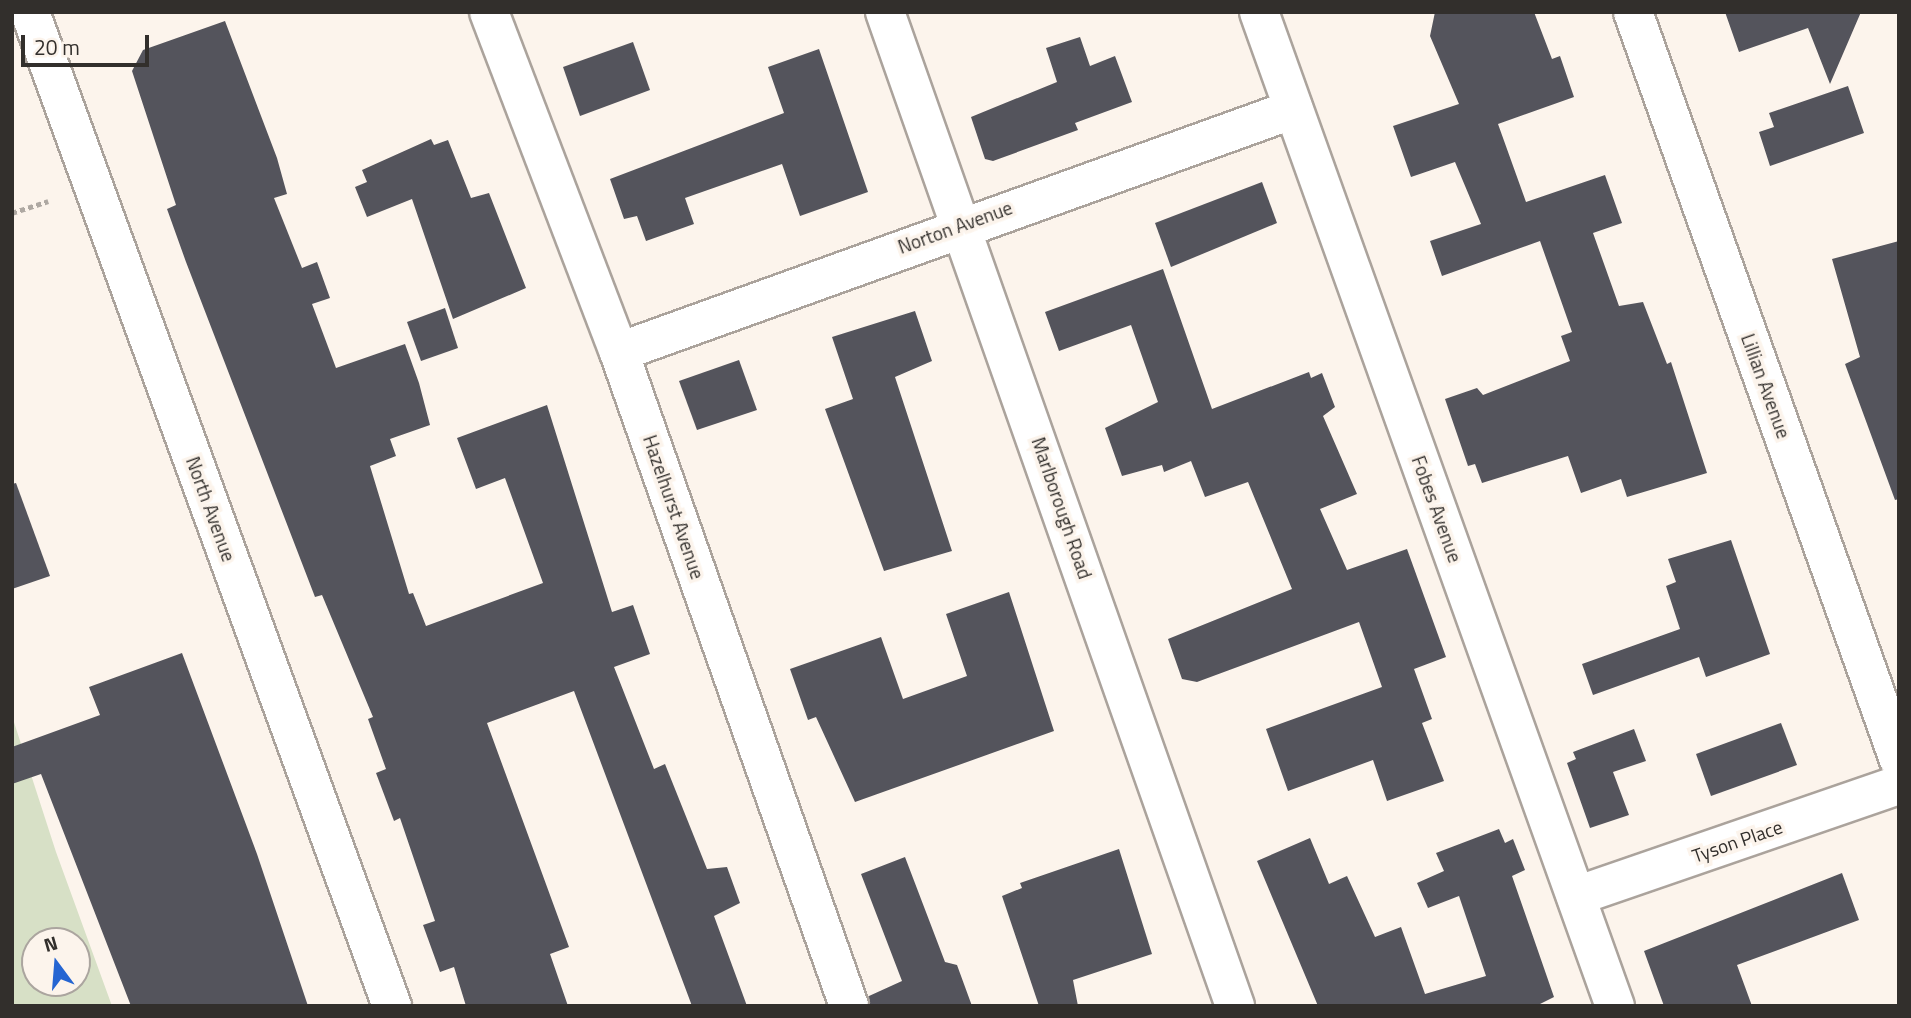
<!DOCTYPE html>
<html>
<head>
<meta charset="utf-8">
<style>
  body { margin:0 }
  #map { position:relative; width:1911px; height:1018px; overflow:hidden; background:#fcf4ec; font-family:"Titillium Web",sans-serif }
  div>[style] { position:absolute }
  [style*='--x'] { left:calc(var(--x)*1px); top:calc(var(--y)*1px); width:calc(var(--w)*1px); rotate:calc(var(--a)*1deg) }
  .green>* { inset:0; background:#d7e0c6 }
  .building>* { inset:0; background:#54545c }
  .path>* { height:4.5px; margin-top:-2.25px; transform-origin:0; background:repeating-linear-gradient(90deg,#aea8a2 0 5px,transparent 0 8.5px) }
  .roads { filter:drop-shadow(2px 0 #aba39c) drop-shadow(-2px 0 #aba39c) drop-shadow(0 2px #aba39c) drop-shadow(0 -2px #aba39c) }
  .street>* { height:38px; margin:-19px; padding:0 19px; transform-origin:19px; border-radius:19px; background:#fff }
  span { translate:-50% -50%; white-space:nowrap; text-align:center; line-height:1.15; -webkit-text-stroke:7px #fcf4ec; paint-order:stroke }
  .street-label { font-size:19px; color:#322f2c }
  .frame { position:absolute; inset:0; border:14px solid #322f2c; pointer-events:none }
  .north { position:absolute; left:21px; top:927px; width:70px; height:70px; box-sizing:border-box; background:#fcf4ec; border:2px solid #aba59f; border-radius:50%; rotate:344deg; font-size:19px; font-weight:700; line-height:28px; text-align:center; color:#322f2c }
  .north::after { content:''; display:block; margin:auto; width:24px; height:32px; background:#2565d2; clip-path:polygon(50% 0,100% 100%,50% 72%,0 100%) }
  .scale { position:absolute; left:21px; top:35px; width:128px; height:32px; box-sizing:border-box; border:4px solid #322f2c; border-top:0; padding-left:9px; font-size:21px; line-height:24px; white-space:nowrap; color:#322f2c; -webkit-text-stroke:5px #fcf4ec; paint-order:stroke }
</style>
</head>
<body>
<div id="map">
  <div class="green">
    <i style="clip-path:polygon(evenodd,12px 716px,56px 852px,112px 1006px,12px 1006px,12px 716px,35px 941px,77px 941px,77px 983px,35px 983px,35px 941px)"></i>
  </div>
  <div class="building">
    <i style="clip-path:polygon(1435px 12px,1534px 12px,1552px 59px,1560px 56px,1574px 97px,1498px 124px,1526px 202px,1605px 175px,1622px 223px,1593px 233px,1619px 306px,1643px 302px,1667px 364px,1671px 362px,1707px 473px,1627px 497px,1621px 479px,1581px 493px,1568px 456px,1482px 483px,1475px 464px,1468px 466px,1445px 399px,1477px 388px,1483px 395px,1570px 361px,1561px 336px,1572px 332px,1540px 241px,1442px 276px,1430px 241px,1481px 224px,1455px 162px,1411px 177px,1393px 126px,1459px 104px,1430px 36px)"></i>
    <i style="clip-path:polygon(1725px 12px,1861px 12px,1830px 84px,1808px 28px,1739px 52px)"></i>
    <i style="clip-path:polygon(225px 21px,277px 158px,287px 194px,274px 198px,302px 268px,317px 262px,330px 298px,312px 304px,336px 368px,405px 344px,419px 383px,430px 425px,390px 439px,396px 456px,370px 466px,409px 594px,413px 593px,426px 626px,543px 583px,505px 478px,476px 489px,457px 438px,547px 405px,612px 612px,633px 605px,650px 654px,614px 667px,654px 769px,665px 764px,707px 869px,727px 867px,740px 903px,714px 916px,747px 1006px,692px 1006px,574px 691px,487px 723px,569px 947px,550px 954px,568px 1006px,466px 1006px,454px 967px,440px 972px,423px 925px,435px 921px,400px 818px,394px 821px,376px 773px,386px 769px,368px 719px,373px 717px,322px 595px,315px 597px,186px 262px,167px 209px,176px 205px,132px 71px,143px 50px)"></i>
    <i style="clip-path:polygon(1080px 37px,1090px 66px,1115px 56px,1132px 102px,1075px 123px,1078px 130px,993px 161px,985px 159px,971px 117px,1057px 82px,1046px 48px)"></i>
    <i style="clip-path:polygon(633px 42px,650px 90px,580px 116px,563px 67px)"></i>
    <i style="clip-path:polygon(819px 49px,868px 192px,800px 216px,782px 164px,685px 198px,694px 224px,646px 241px,637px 216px,624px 219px,610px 179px,784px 113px,768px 67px)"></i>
    <i style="clip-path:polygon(1848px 86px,1864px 133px,1770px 166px,1759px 132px,1774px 127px,1769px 113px)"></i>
    <i style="clip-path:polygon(431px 139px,434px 145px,448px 140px,471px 198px,489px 193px,526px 288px,453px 319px,412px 199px,367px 217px,355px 187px,367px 182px,362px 170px)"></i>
    <i style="clip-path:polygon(1262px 182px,1277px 223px,1171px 267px,1155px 223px)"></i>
    <i style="clip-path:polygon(1899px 241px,1899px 499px,1895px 500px,1845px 364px,1860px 357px,1832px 259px)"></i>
    <i style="clip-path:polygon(1163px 269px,1212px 409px,1309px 372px,1311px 378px,1322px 373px,1335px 407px,1323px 416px,1357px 494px,1320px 509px,1347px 570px,1407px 549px,1446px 657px,1414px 669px,1432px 719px,1422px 723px,1444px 781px,1387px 801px,1373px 760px,1288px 791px,1266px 729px,1382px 687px,1359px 622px,1197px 682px,1182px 679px,1168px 639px,1292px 589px,1248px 482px,1205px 497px,1191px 461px,1164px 472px,1162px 465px,1122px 476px,1105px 428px,1158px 402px,1131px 325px,1059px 351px,1045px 312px)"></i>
    <i style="clip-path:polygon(445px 308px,458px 348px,421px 361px,407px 322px)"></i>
    <i style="clip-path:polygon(915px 311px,932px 361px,895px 377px,952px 551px,884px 571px,825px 409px,853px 399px,832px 337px)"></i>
    <i style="clip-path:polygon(739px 360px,757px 410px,697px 430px,679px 381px)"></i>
    <i style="clip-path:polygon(16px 483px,50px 576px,12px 589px,12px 484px)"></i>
    <i style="clip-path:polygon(1731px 540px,1770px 654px,1706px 677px,1699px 657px,1593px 695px,1582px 664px,1680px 629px,1666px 586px,1676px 582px,1668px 559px)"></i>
    <i style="clip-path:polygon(1009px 592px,1054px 731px,855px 802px,816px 717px,808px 720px,790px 669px,881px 637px,903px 699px,967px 676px,946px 614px)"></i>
    <i style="clip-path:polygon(182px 653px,257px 854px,308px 1006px,131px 1006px,41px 774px,12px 784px,12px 747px,100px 715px,89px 687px)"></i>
    <i style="clip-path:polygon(1781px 723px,1797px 765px,1711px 796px,1696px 754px)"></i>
    <i style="clip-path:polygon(1634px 729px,1646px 761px,1613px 772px,1629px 815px,1590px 828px,1567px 763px,1576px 759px,1573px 752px)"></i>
    <i style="clip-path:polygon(1499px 829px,1505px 843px,1513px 839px,1525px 870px,1512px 876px,1554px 997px,1536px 1006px,1318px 1006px,1257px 861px,1310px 838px,1329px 884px,1347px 876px,1375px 937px,1401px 927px,1425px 994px,1486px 976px,1459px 896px,1428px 908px,1417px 883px,1444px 871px,1436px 853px)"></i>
    <i style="clip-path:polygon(1119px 849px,1152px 954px,1073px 980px,1078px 1006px,1039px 1006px,1002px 896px,1022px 888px,1020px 883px)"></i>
    <i style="clip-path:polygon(905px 857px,945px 962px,957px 965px,972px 1006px,870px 1006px,869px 996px,902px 981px,861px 874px)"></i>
    <i style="clip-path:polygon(1842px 873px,1859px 920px,1737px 965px,1752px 1006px,1664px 1006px,1644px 951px)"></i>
  </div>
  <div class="path">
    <i style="--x:12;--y:213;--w:38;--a:-18"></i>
  </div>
  <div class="roads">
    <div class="street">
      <i style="--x:30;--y:12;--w:1058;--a:69.99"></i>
      <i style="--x:489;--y:12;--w:364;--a:69.1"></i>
      <i style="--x:619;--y:352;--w:693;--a:70.62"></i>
      <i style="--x:885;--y:12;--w:1054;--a:70.6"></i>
      <i style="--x:1259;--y:12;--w:1056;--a:70.3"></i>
      <i style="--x:1633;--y:12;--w:794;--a:70.42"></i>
      <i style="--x:619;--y:352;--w:717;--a:-19.8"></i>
      <i style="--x:1576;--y:896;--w:342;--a:-19"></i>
    </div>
  </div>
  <div class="street-label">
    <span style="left:955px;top:227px;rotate:-20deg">Norton Avenue</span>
    <span style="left:1766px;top:386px;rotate:70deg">Lillian Avenue</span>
    <span style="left:674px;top:507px;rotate:71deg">Hazelhurst Avenue</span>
    <span style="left:1062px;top:508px;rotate:71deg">Marlborough Road</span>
    <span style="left:211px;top:509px;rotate:70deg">North Avenue</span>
    <span style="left:1437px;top:509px;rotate:70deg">Fobes Avenue</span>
    <span style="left:1737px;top:841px;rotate:-19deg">Tyson Place</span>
  </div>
  <div class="frame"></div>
  <div class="north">N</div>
  <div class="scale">20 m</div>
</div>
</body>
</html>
